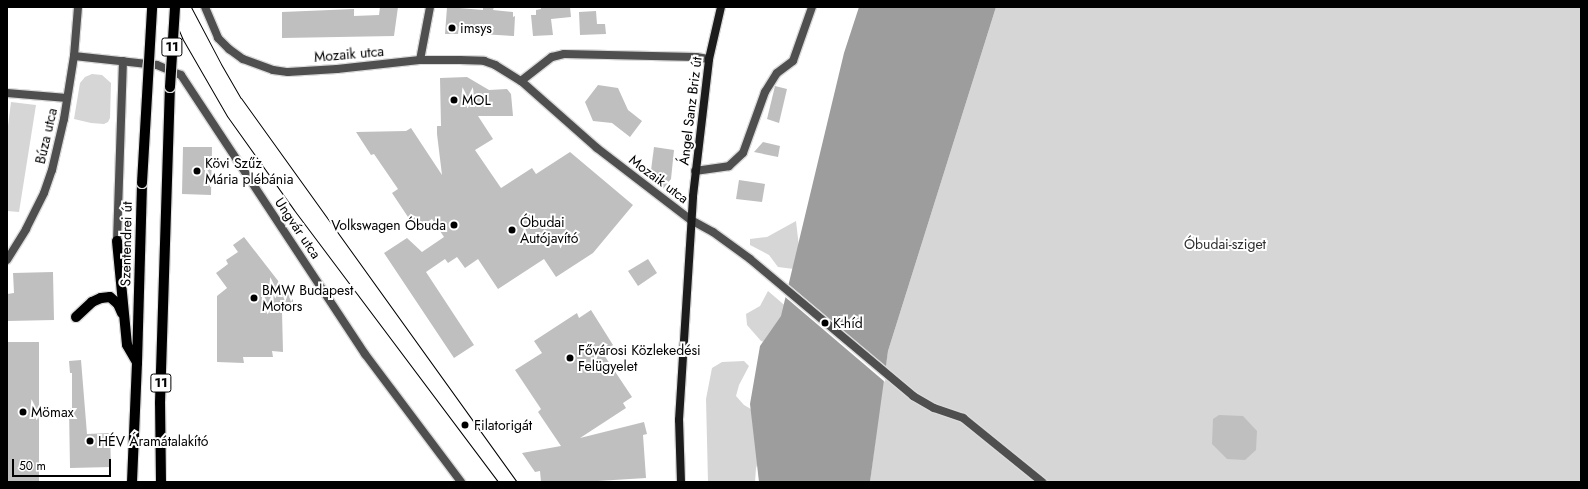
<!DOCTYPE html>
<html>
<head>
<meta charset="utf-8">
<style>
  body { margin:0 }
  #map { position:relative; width:1588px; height:489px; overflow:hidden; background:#fff; font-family:Jost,sans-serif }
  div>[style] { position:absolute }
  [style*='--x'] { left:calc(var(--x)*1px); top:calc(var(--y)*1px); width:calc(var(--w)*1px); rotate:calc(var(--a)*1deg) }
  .green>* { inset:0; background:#d6d6d6 }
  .water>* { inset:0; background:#9d9d9d }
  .pier>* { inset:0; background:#fff }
  .building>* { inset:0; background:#bfbfbf }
  .roads { filter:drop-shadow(1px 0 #dbdbdb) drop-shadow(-1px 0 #dbdbdb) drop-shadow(0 1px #dbdbdb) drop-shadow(0 -1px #dbdbdb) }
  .minor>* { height:8px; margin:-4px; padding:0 4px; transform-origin:4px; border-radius:4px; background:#4f4f4f }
  .tertiary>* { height:8px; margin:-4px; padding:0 4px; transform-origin:4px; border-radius:4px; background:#4f4f4f }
  .secondary>* { height:8px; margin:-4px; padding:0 4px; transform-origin:4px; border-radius:4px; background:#1c1c1c }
  .primary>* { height:10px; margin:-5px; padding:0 5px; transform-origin:5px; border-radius:5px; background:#000 }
  .tram>* { height:1px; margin:-0.5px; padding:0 0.5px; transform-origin:0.5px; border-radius:0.5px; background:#000 }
  .bridges { filter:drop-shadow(1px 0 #dbdbdb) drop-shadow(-1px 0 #dbdbdb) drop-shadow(0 1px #dbdbdb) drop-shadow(0 -1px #dbdbdb) }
  .primary-bridge>* { height:10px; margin:-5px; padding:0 5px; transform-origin:5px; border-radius:5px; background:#000 }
  .dots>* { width:11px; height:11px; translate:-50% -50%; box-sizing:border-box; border:2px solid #fff; border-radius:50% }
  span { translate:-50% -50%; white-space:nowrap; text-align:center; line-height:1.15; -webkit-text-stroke:4px #fff; paint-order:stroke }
  .shield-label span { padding:1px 3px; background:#fff; border:1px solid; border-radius:3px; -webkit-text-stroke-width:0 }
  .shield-label { font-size:13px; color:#000; font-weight:700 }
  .poi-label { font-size:14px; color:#000 }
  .left { translate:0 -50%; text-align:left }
  .right { translate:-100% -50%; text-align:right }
  .street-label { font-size:14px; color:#000 }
  .park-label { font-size:14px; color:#2d2d2d }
  .frame { position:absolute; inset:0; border:8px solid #000; pointer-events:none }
  .scale { position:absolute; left:12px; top:459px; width:99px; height:18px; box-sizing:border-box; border:2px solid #000; border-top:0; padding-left:5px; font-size:12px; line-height:14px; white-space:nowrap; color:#000; -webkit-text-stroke:3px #fff; paint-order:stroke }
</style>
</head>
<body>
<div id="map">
  <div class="green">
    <i style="clip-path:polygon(996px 7px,1581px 7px,1581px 482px,870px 482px,877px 426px,873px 422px,882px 389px,888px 351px)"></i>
    <i style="clip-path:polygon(92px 74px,102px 75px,111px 83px,110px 118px,108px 122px,104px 124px,91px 123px,74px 119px,80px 83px,85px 77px)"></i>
    <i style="clip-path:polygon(11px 102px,36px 105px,19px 212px,7px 211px,7px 134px)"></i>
    <i style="clip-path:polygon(796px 221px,800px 256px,794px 269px,778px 267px,769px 255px,750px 245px,750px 239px,767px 237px)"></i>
    <i style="clip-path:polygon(768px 291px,789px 309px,771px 344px,761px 341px,747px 325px,746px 314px,760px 306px)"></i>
    <i style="clip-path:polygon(744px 361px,749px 366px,739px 385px,736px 396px,744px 405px,763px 416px,768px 437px,756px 468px,755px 482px,708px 482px,706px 399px,712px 368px,722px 362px)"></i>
  </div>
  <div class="water">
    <i style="clip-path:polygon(859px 7px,996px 7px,888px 351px,870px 482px,759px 482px,750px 404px,760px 346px,781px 316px,844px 53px)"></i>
  </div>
  <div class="pier">
    <i style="clip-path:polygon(787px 283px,887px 368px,885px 382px,784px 296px)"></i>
  </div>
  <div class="building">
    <i style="clip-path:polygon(380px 7px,398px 7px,394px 36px,282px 38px,282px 12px,354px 9px,354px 16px,379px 15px)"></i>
    <i style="clip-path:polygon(447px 7px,483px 10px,483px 7px,494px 7px,493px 10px,513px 12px,513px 17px,515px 16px,514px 36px,481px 34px,481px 28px,459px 26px,458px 34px,445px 34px)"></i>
    <i style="clip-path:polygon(541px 7px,570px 7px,571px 17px,551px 19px,553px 35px,533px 36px,531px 15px,536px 15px,536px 10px,541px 9px)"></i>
    <i style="clip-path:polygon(596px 11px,597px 24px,605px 24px,606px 34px,580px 35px,579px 12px)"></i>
    <i style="clip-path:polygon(467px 77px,489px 90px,507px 89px,511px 94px,513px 116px,478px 116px,493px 139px,475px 150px,501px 188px,532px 168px,536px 174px,570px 152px,633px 205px,593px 253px,556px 277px,544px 259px,498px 289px,478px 259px,465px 268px,457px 257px,448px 263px,445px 259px,426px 272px,474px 345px,454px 358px,384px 253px,407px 238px,422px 252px,444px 237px,432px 219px,416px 229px,392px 193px,398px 189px,374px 154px,371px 155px,356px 132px,406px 131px,411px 128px,442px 175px,437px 134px,437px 126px,441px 126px,440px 78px)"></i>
    <i style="clip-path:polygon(598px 85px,618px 88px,628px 110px,642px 121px,630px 137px,612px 123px,593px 121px,585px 102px)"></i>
    <i style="clip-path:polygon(775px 86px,787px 89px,779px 123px,767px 119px)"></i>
    <i style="clip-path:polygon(763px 142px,780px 146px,778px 157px,754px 152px)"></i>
    <i style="clip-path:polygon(183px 147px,212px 147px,211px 195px,182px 194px)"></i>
    <i style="clip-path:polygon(654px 147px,674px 150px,671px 179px,663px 189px,650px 178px)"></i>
    <i style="clip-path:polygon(739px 180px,765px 184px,762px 202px,736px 199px)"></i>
    <i style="clip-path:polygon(244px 237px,293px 300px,292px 311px,282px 311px,283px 352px,272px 351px,273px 357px,243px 357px,244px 363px,217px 362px,217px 296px,227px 288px,216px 273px,228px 264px,226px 260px,238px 252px,233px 245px)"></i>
    <i style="clip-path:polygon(648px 259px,657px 273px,638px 286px,628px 271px)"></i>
    <i style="clip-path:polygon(53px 272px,54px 320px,7px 321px,7px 294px,14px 293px,13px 273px)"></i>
    <i style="clip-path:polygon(591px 310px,613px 345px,602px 352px,632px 397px,623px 403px,626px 408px,580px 438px,644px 422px,647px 434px,643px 435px,646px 478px,582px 482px,541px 482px,540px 471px,535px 472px,522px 453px,561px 446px,538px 412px,541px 409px,515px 370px,542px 353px,534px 341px,577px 313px,579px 318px)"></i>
    <i style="clip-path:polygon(7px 342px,39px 342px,39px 482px,7px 482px)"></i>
    <i style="clip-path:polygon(81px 360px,87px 434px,110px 433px,111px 467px,70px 468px,69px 408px,72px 408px,72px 373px,70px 373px,69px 361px)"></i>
    <i style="clip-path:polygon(1219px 415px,1243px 416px,1257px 431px,1256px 450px,1245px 460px,1227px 459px,1212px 444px,1213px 419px)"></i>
  </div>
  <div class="roads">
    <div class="minor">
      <i style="--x:74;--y:56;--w:83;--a:6.2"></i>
      <i style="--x:157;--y:65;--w:26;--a:23"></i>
      <i style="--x:181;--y:75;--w:334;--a:56.6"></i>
      <i style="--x:365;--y:354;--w:160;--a:53.1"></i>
      <i style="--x:420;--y:60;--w:54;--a:-79.3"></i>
      <i style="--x:521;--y:81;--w:39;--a:-38"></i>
      <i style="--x:552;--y:57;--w:12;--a:-14"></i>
      <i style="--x:564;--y:54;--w:132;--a:1.3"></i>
      <i style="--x:696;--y:57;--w:13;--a:9"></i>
      <i style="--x:7;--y:93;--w:60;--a:4.8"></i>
      <i style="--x:695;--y:171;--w:34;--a:-8"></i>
      <i style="--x:729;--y:166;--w:19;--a:-43"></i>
      <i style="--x:743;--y:153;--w:65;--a:-70.2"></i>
      <i style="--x:765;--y:92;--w:22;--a:-58"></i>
      <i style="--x:777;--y:73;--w:20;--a:-37"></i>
      <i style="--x:793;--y:61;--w:57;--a:-70.6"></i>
      <i style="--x:691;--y:220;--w:25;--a:29"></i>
      <i style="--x:713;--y:232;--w:46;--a:36.1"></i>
      <i style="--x:750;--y:259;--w:213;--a:40"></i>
      <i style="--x:913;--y:396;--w:24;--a:30"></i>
      <i style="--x:934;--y:408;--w:31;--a:19"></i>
      <i style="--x:963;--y:418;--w:102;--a:39"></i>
      <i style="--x:117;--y:241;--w:180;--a:-88.1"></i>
      <i style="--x:7;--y:260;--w:36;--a:-58"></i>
      <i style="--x:26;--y:229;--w:40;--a:-63.4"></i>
      <i style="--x:44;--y:193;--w:24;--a:-71"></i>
      <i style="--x:52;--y:170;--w:52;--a:-76.8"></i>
      <i style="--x:64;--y:119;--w:64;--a:-81"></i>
      <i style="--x:74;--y:56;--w:49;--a:-85.3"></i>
    </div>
    <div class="tertiary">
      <i style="--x:205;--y:7;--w:34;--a:67"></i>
      <i style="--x:218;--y:38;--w:16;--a:45"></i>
      <i style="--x:229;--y:49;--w:17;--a:36"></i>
      <i style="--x:243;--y:59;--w:32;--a:20"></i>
      <i style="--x:273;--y:70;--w:15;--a:8"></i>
      <i style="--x:288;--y:72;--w:49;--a:-3.5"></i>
      <i style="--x:337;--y:69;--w:83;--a:-6.2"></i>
      <i style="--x:420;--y:60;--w:40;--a:0"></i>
      <i style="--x:460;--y:60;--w:24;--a:2"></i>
      <i style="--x:484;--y:61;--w:12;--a:20"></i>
      <i style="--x:495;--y:65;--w:31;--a:32"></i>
      <i style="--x:521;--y:81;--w:101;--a:41.4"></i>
      <i style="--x:597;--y:148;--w:118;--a:37.5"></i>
    </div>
    <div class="secondary">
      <i style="--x:681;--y:482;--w:62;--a:-91.8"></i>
      <i style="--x:679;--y:420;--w:224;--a:-86.4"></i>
      <i style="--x:693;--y:196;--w:138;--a:-83.3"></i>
      <i style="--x:709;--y:59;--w:53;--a:-77"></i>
    </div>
    <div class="primary">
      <i style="--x:117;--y:241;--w:104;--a:84.5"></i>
      <i style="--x:127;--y:345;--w:20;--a:60"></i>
      <i style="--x:76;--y:317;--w:22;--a:-43"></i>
      <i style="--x:92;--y:302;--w:10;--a:-24"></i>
      <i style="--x:101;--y:298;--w:9;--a:-6"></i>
      <i style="--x:110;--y:297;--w:11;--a:41"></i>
      <i style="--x:118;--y:304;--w:10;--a:66"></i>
      <i style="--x:132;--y:482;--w:119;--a:-87.6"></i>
      <i style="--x:137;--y:363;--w:180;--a:-88.4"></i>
      <i style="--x:161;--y:482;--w:79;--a:-90.7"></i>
      <i style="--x:160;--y:403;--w:316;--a:-88.2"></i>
    </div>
  </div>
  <div class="tram">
    <i style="--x:169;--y:7;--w:34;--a:67"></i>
    <i style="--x:182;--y:38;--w:90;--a:60"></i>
    <i style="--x:227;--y:116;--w:115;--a:54.5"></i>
    <i style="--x:294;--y:210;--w:340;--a:53.1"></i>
    <i style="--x:191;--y:7;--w:64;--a:62.2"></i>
    <i style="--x:221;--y:64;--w:39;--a:60"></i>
    <i style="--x:241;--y:98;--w:473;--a:54.3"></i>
  </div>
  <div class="bridges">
    <div class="primary-bridge">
      <i style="--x:170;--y:87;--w:80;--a:-86.4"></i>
      <i style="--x:142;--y:183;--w:176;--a:-86.7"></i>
    </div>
  </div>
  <div class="dots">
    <i style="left:452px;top:28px;background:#000"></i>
    <i style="left:454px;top:100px;background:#000"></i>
    <i style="left:197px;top:171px;background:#000"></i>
    <i style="left:454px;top:225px;background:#000"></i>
    <i style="left:512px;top:230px;background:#000"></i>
    <i style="left:254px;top:298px;background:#000"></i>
    <i style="left:825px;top:323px;background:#000"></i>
    <i style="left:570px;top:358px;background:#000"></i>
    <i style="left:23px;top:412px;background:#000"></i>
    <i style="left:465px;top:425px;background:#000"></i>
    <i style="left:90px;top:441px;background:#000"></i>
  </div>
  <div class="shield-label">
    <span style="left:172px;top:47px">11</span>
    <span style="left:161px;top:383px">11</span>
  </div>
  <div class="poi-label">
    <span class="left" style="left:460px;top:28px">imsys</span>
    <span class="left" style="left:462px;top:100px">MOL</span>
    <span class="left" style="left:205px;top:171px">Kövi Szűz<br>Mária plébánia</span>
    <span class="left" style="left:520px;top:230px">Óbudai<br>Autójavító</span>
    <span class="right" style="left:446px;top:225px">Volkswagen Óbuda</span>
    <span class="left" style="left:262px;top:298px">BMW Budapest<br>Motors</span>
    <span class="left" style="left:833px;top:323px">K-híd</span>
    <span class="left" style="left:578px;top:358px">Fővárosi Közlekedési<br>Felügyelet</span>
    <span class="left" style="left:31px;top:412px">Mömax</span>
    <span class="left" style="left:474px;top:425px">Filatorigát</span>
    <span class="left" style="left:98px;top:441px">HÉV Áramátalakító</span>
  </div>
  <div class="street-label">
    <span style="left:349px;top:54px;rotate:-5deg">Mozaik utca</span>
    <span style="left:690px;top:111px;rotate:-83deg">Ángel Sanz Briz út</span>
    <span style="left:46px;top:136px;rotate:-77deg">Búza utca</span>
    <span style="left:659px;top:179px;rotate:37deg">Mozaik utca</span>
    <span style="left:298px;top:228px;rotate:56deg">Ungvár utca</span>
    <span style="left:126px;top:244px;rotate:-89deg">Szentendrei út</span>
  </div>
  <div class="park-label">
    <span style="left:1225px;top:244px">Óbudai-sziget</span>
  </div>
  <div class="frame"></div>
  <div class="scale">50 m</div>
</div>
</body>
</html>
